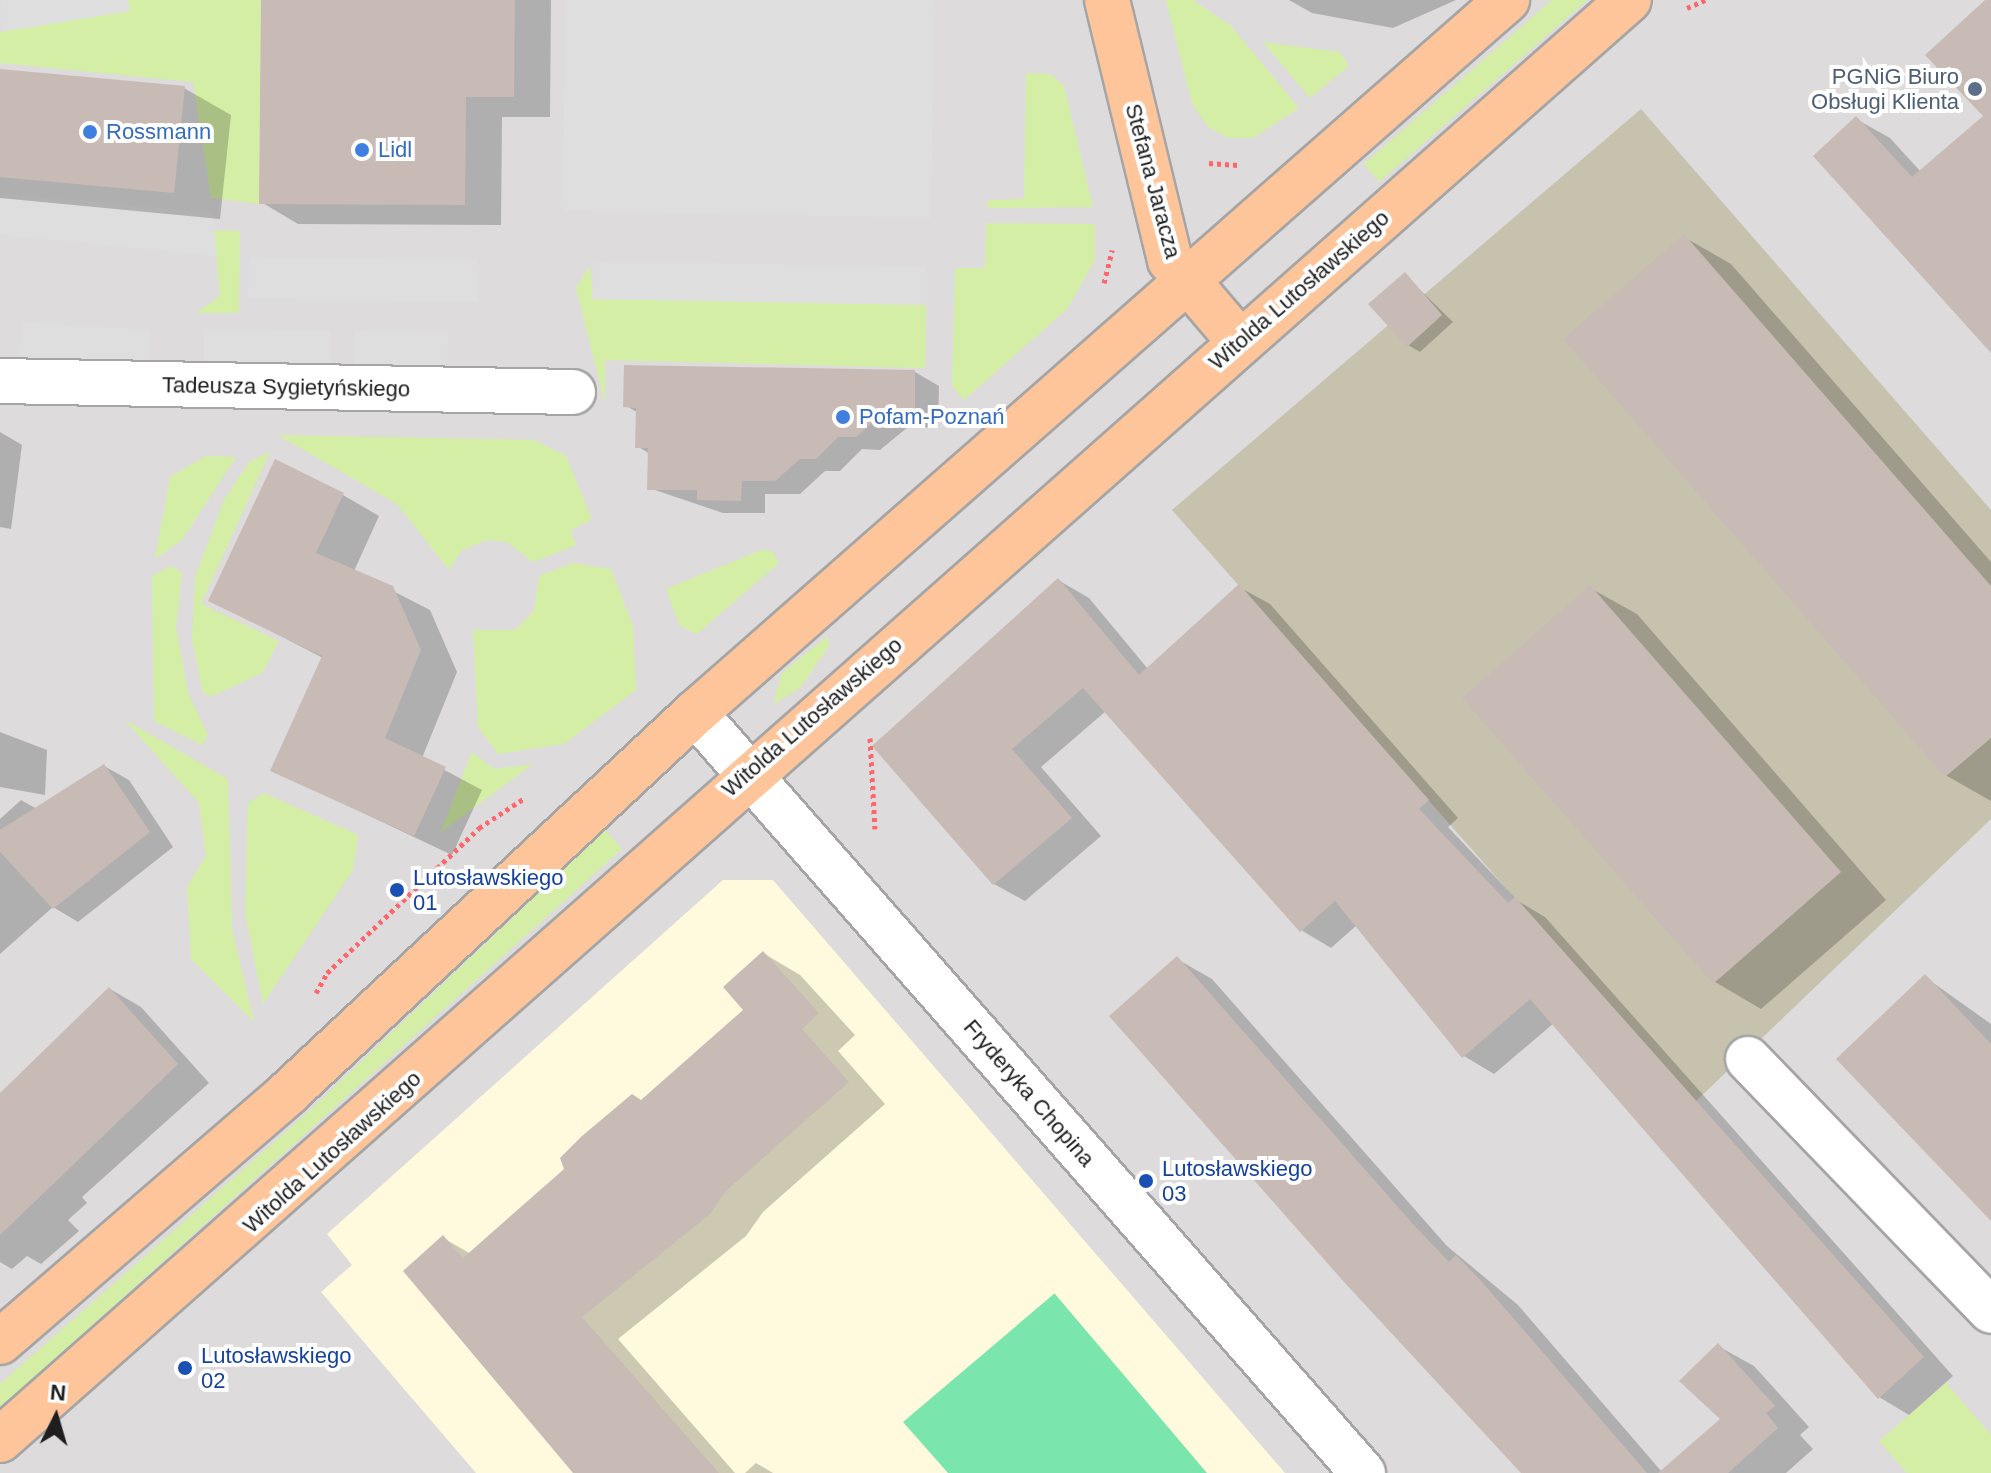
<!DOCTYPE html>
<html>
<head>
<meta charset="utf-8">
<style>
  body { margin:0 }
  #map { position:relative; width:1991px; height:1473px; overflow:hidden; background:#f0eae4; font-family:Arial,sans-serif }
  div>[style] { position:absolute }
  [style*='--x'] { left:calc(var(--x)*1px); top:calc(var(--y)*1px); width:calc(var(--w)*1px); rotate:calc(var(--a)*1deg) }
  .residential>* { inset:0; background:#dddbdb }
  .education>* { inset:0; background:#fffade }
  .construction>* { inset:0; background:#c6c2ae }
  .grass>* { inset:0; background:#d4efa5 }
  .pitch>* { inset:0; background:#7ae6ad }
  .parking>* { inset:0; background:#dedede }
  .shadow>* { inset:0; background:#0003 }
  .building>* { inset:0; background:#c8bbb6 }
  .path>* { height:5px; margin-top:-2.5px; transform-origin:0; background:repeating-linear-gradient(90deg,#ff666c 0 4px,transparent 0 8px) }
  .roads { filter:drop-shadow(2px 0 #a5a5a5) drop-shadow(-2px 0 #a5a5a5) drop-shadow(0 2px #a5a5a5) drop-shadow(0 -2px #a5a5a5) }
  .minor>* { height:44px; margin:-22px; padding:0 22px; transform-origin:22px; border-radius:22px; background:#fff }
  .major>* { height:44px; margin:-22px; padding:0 22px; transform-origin:22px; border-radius:22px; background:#ffc59a }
  .dots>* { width:22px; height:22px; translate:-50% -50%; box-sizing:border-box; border:4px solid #fff; border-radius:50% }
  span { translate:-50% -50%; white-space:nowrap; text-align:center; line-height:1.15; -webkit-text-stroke:8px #fff; paint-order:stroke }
  .service-label { font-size:22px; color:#4e5e75 }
  .right { translate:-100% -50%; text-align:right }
  .shop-label { font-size:22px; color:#366cbe }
  .left { translate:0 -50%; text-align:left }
  .street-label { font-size:22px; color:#1e1e1e }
  .transit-label { font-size:22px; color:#164399 }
  .north { position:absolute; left:16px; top:1377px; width:80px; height:80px; -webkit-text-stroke:6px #fff; paint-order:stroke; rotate:5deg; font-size:22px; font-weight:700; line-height:32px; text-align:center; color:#1e1e1e }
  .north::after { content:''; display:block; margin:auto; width:28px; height:36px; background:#1e1e1e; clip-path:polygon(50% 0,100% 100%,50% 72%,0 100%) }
</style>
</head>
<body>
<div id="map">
  <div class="residential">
    <i style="clip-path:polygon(0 0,1991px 0,1991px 1473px,0 1473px)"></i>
  </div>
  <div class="education">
    <i style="clip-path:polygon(723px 880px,773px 880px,1285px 1473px,476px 1473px,321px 1292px,352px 1265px,327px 1234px)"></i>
  </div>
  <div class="construction">
    <i style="clip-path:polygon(1641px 109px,1991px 510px,1991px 819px,1695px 1102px,1172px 510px)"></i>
  </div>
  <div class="grass">
    <i style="clip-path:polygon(128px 0,261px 0,259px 204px,211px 198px,193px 82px,0 63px,0 32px,130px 11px)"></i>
    <i style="clip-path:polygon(1166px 0,1193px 0,1230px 25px,1299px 108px,1253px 138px,1228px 138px,1207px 126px,1192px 103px)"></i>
    <i style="clip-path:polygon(1552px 0,1587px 0,1379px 182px,1364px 164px)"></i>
    <i style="clip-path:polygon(1263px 42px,1340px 52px,1349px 66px,1310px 98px)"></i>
    <i style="clip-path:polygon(1026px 73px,1051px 74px,1064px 86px,1093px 207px,987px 208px,988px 200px,1024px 199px)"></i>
    <i style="clip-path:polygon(986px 223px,1095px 224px,1095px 260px,1067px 309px,964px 400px,952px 386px,955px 268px,985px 268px)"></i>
    <i style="clip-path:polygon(214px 230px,240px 231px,239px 313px,196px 313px,220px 296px)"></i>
    <i style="clip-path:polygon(590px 265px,593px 299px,926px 305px,925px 368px,605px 360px,605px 404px,576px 288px)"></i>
    <i style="clip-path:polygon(278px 435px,534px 440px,566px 456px,592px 519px,570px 531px,577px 545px,533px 562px,507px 542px,487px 540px,461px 551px,449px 570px,397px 504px)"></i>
    <i style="clip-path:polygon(270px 452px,201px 604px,279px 641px,262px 673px,213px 696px,203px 693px,192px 640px,195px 577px,224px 500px,249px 462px)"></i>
    <i style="clip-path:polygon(206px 456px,236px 457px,182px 540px,155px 559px,170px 477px)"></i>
    <i style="clip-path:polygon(761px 550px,772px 551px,779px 563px,697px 634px,680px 626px,666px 589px)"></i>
    <i style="clip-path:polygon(573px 563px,611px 569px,633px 626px,636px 690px,564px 744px,498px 754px,478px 727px,473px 630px,515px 630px,534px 611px,539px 576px)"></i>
    <i style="clip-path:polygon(171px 566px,182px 573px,176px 627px,188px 693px,208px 735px,202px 745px,154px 721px,152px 576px)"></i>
    <i style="clip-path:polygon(828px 636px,829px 646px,800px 688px,773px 704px,782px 673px)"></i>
    <i style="clip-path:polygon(125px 720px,228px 779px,232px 929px,254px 1022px,191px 959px,187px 887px,206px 856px,199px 803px)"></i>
    <i style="clip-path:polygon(472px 752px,494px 769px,533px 764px,440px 833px)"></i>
    <i style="clip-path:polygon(264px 793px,358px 835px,353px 870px,263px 1004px,245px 912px,248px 803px)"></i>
    <i style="clip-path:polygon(605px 830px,622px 849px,0 1408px,0 1384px,306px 1114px)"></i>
    <i style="clip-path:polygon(1946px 1383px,1991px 1435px,1991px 1473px,1907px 1473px,1879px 1441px)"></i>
  </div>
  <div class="pitch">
    <i style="clip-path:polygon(1055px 1293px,1055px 1294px,1207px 1473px,948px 1473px,903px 1422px)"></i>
  </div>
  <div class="parking">
    <i style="clip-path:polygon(0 0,128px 0,130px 11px,3px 31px)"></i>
    <i style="clip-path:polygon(566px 0,934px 0,931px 218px,562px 211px)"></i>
    <i style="clip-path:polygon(0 193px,213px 213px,217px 256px,0 235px)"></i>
    <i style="clip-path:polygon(249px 258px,478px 260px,477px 302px,248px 299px)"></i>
    <i style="clip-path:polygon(593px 261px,926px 267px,926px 305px,592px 299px)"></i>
    <i style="clip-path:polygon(23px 322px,150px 330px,149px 367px,19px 360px)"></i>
    <i style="clip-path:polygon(204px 329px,331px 331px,331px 368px,204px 367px)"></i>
    <i style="clip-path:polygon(355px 331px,448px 332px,447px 370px,354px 368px)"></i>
  </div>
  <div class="shadow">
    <i style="clip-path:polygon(263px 0,551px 0,550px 117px,502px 117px,501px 225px,298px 224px,261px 202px)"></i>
    <i style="clip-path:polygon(1289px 0,1456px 0,1393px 28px,1312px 13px)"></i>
    <i style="clip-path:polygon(1988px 0,1991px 0,1991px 350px,1856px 119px,1890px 138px,1921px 172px,1986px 116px)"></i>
    <i style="clip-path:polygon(0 71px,184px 88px,231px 115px,220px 219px,0 198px)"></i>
    <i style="clip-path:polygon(1684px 237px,1731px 264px,1991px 562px,1991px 801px,1947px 776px)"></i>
    <i style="clip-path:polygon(1405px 275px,1453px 322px,1420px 352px,1408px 345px)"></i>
    <i style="clip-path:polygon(915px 372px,939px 386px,938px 428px,908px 427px,880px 450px,862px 449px,840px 471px,825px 471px,800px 494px,765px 494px,765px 513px,723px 513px,649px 488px,650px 454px,637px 446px,638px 413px,625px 405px)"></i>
    <i style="clip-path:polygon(0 432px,22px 445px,11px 529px,0 527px)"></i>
    <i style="clip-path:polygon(343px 495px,379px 516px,354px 571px,430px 610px,457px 672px,422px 758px,482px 790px,452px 855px,272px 770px,323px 658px,211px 600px)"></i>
    <i style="clip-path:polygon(1058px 580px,1089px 598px,1148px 669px,1239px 587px,1270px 604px,1458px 818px,1448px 827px,1518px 901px,1545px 917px,1953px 1376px,1909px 1415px,1879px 1397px,1554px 1023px,1494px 1074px,1464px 1056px,1357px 925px,1331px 948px,1301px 930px,1106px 711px,1041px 767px,1101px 836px,1025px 901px,994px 884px,875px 746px)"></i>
    <i style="clip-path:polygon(1590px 588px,1637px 614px,1886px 900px,1761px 1009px,1715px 982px)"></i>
    <i style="clip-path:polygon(0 732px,47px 750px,45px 795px,0 787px)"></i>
    <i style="clip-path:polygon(104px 766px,129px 780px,173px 847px,78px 922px,53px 907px,0 954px,0 819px,21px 800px,37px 809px)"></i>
    <i style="clip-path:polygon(763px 953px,800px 975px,855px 1035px,838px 1051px,885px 1104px,763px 1212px,746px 1236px,618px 1339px,735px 1473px,578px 1473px,443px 1238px,471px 1254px,746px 1010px)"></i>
    <i style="clip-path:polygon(1177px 959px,1212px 979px,1447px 1246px,1518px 1305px,1662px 1472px,1723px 1419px,1718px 1346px,1754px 1366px,1809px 1427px,1800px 1435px,1813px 1449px,1786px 1473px,1523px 1473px)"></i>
    <i style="clip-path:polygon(1925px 977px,1991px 1024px,1991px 1218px)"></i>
    <i style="clip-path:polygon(110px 989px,141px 1007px,209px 1083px,82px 1197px,87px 1203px,68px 1220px,79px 1231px,41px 1264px,27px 1256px,12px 1269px,0 1262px,0 1096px)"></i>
    <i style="clip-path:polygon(756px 1463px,773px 1473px,745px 1473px)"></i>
  </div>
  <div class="building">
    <i style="clip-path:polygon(261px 0,515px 0,514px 97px,466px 97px,465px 205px,259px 204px)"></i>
    <i style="clip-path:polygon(1985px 0,1991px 0,1991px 353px,1813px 156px,1856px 116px,1912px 177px,1983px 116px,1925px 55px)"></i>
    <i style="clip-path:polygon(0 69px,185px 86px,174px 193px,0 177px)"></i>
    <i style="clip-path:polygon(1684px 234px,1991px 586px,1991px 738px,1945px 777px,1563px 339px)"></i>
    <i style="clip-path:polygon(1405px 272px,1442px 315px,1407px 347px,1368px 304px)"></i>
    <i style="clip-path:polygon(624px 365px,915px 370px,915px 415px,883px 414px,856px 437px,838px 437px,816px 459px,800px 459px,775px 481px,742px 481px,741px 501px,697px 500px,697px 490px,647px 490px,648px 448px,635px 448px,636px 408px,623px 407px)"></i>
    <i style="clip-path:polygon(275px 459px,344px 493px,316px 553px,393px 586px,421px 650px,385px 738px,446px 767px,414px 836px,270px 771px,322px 656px,208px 601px)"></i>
    <i style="clip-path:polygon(1058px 578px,1139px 675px,1239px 584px,1429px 800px,1419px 809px,1508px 903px,1515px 897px,1924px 1357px,1878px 1399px,1530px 999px,1462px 1058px,1335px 901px,1300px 932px,1083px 688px,1012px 749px,1072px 818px,993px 885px,872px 746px)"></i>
    <i style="clip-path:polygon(1590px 585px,1841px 872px,1713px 984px,1462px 698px)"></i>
    <i style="clip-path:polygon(104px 764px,150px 832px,53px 909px,0 852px,0 830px)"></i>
    <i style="clip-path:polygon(763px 951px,819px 1013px,802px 1029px,849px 1082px,726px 1191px,709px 1215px,582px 1317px,719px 1473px,573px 1473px,403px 1271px,443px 1235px,463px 1258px,564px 1169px,560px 1158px,582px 1136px,632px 1094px,641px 1100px,743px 1010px,723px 987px)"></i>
    <i style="clip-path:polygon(1177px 956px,1412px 1223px,1449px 1262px,1456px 1255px,1482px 1282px,1647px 1473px,1521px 1473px,1344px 1282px,1109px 1016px)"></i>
    <i style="clip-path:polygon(1925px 974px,1991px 1044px,1991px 1221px,1836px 1059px)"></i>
    <i style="clip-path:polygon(109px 987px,178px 1064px,0 1235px,0 1093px)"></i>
    <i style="clip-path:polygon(1718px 1343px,1775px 1406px,1766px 1413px,1778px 1428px,1728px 1473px,1658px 1473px,1720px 1419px,1679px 1381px)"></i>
  </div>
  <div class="path">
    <i style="--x:1687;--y:8;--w:20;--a:-24"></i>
    <i style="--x:1209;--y:163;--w:32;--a:4"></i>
    <i style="--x:1104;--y:283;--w:34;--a:-76"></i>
    <i style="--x:870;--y:738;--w:91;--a:86.9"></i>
    <i style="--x:316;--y:993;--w:23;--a:-61"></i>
    <i style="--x:327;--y:973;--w:210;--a:-43.6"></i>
    <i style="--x:479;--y:828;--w:53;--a:-33.4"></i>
  </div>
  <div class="roads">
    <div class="minor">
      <i style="--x:0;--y:381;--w:573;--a:1.1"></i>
      <i style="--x:695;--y:713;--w:1012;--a:48.69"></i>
      <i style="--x:1748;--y:1059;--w:350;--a:46"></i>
    </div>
    <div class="major">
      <i style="--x:1107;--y:0;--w:268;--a:76.4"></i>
      <i style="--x:1170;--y:260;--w:108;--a:49.5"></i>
      <i style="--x:0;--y:1342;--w:381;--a:-40.8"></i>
      <i style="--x:288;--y:1093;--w:557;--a:-43.04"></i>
      <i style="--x:695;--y:713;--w:1081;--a:-41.29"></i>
      <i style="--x:0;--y:1440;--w:2174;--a:-41.48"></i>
    </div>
  </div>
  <div class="dots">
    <i style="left:1975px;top:89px;background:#5c6f8a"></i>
    <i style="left:90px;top:132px;background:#3f7fe0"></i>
    <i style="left:362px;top:150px;background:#3f7fe0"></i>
    <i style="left:843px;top:417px;background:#3f7fe0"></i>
    <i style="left:397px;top:890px;background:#1a4fb4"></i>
    <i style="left:1146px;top:1181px;background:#1a4fb4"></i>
    <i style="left:185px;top:1368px;background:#1a4fb4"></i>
  </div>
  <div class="service-label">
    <span class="right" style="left:1959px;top:89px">PGNiG Biuro<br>Obsługi Klienta</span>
  </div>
  <div class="shop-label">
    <span class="left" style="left:106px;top:132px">Rossmann</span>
    <span class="left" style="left:378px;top:150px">Lidl</span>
    <span class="left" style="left:859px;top:417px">Pofam-Poznań</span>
  </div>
  <div class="street-label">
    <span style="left:1153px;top:181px;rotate:75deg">Stefana Jaracza</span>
    <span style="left:1299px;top:290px;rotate:-41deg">Witolda Lutosławskiego</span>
    <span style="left:286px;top:387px;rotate:1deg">Tadeusza Sygietyńskiego</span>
    <span style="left:812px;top:717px;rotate:-41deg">Witolda Lutosławskiego</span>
    <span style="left:1029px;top:1093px;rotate:49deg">Fryderyka Chopina</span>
    <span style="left:332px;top:1152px;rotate:-42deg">Witolda Lutosławskiego</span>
  </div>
  <div class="transit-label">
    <span class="left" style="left:413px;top:890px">Lutosławskiego<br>01</span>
    <span class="left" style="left:1162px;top:1181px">Lutosławskiego<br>03</span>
    <span class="left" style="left:201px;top:1368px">Lutosławskiego<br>02</span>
  </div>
  <div class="north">N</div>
</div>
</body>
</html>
